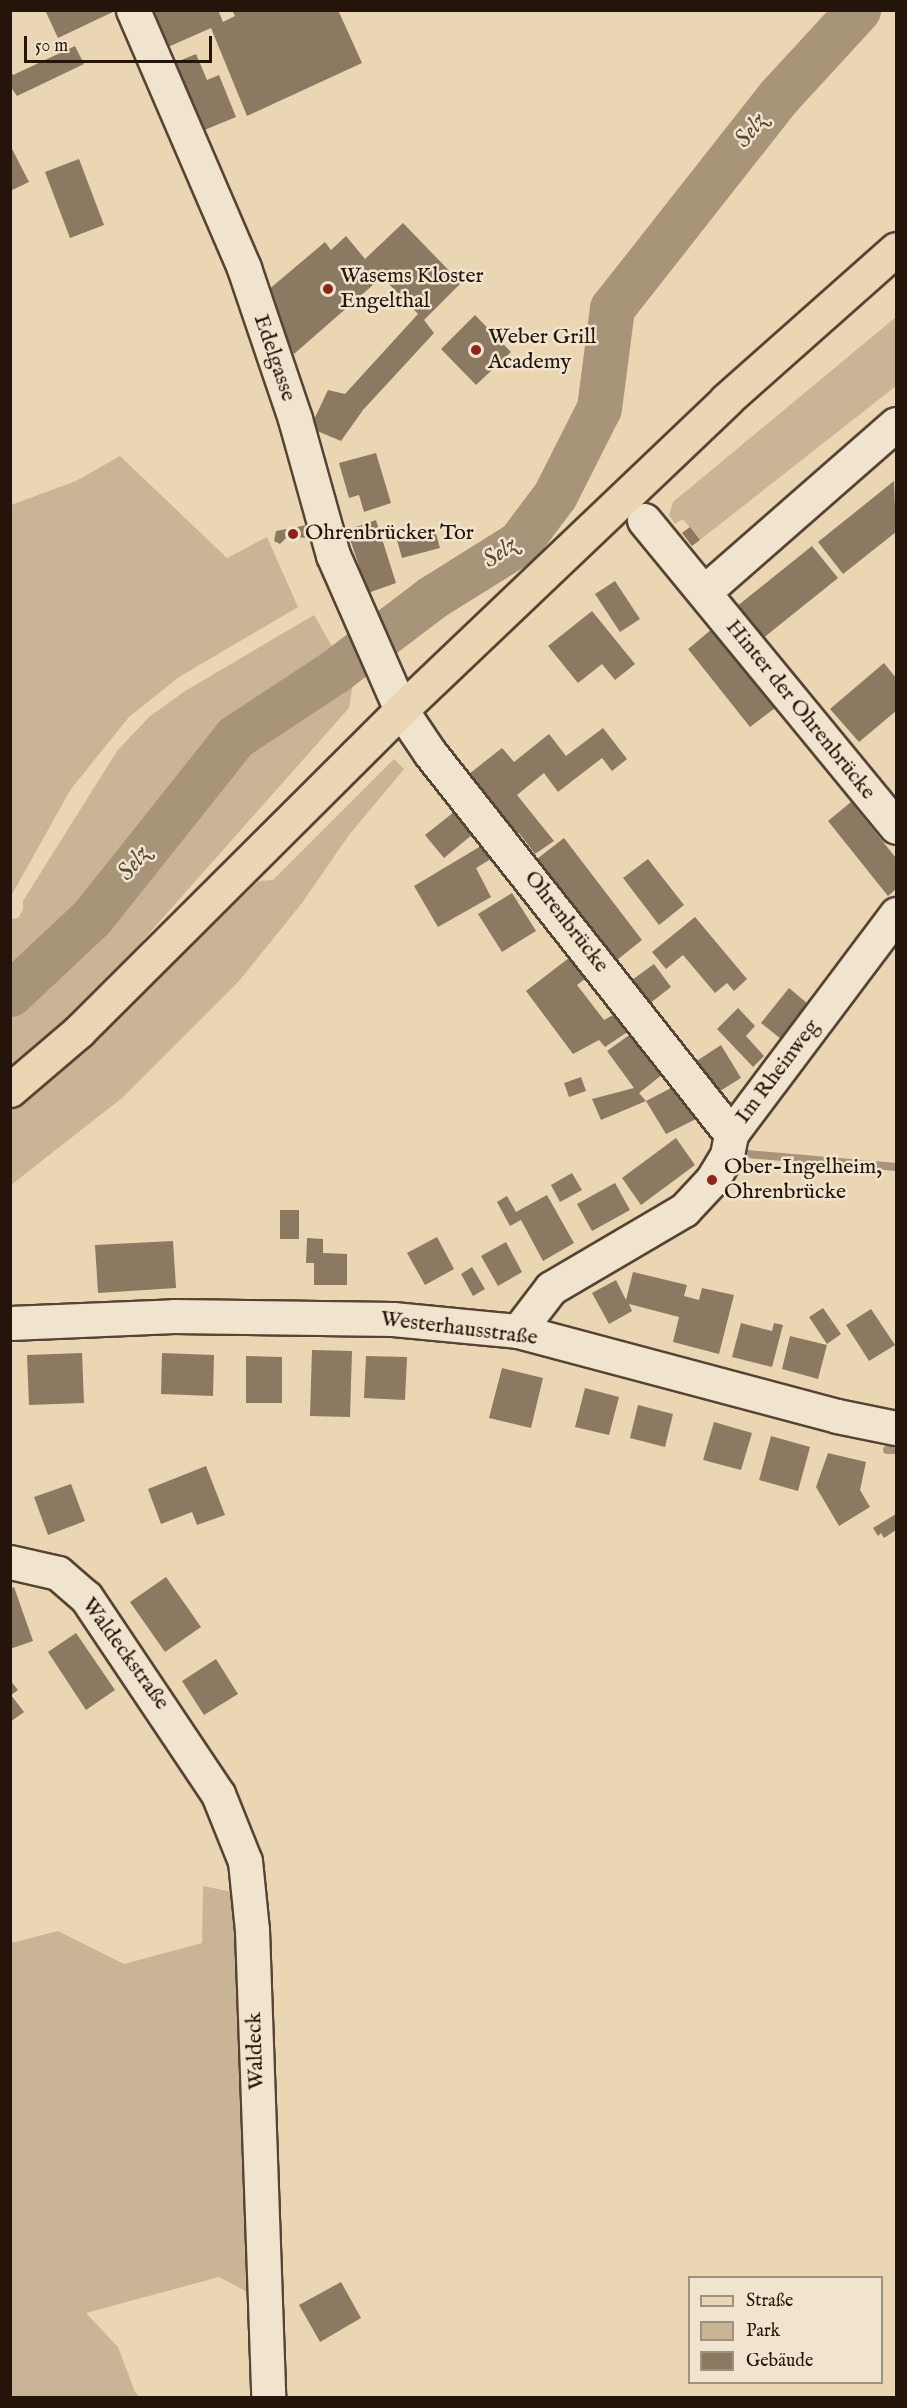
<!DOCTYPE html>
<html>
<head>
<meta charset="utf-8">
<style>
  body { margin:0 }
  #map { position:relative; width:907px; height:2408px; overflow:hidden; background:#ead6b3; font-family:"IM FELL English",serif }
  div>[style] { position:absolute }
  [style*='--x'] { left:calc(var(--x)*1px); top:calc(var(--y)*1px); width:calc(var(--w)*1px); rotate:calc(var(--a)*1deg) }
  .green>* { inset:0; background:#c9b596 }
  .stream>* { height:8px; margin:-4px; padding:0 4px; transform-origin:4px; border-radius:4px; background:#a79479 }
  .river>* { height:45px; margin:-22.5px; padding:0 22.5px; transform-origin:22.5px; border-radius:22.5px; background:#a79479 }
  .building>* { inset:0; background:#8b7961 }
  .roads { filter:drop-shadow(2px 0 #564434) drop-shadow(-2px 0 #564434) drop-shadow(0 2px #564434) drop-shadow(0 -2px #564434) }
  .minor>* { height:33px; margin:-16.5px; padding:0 16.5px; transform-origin:16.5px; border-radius:16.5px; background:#f1e4ce }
  .major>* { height:33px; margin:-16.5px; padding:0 16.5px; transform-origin:16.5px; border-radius:16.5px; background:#ead6b3 }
  .dots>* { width:16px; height:16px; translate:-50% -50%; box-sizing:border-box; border:3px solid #f1e4ce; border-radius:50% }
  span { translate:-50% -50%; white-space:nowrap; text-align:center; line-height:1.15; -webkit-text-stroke:5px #f1e4ce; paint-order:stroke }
  .poi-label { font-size:22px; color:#251409 }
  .left { translate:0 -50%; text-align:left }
  .street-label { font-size:22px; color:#251409 }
  .water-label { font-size:24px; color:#594736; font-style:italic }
  .frame { position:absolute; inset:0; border:12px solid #251409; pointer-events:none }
  .legend { position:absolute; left:688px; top:2276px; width:195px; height:108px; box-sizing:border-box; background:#f1e4ce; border:2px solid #9f917f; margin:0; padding:8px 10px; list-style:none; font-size:18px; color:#251409 }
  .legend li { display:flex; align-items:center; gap:12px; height:30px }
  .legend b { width:30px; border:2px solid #9f917f }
  .scale { position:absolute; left:24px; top:36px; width:188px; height:27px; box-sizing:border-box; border:3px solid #251409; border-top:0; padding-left:8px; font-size:18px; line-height:21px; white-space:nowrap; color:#251409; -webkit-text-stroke:4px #f1e4ce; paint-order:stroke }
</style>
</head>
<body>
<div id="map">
  <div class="green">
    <i style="clip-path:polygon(896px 317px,896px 386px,700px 540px,683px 519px,675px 524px,669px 515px,673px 502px)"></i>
    <i style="clip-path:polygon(120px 456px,227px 558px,267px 537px,298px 607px,179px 677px,129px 717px,71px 789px,11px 896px,11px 505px,76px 481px)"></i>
    <i style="clip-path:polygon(314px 615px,353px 683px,349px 708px,82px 1009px,11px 1067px,11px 919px,18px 918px,23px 910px,23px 901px,117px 751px,149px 717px,185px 691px)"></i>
    <i style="clip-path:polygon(394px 759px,404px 769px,349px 835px,302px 903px,239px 981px,122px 1098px,11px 1185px,11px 1111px,84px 1048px,259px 881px,273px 880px)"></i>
    <i style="clip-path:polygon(203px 1886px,233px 1892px,257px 2297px,219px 2277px,86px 2313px,118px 2347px,135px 2392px,140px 2397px,11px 2397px,11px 1943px,58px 1931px,124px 1964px,202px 1943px)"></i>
  </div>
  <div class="stream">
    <i style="--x:747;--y:1154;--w:150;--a:5"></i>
    <i style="--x:887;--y:1450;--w:9;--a:0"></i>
  </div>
  <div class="river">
    <i style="--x:10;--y:994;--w:112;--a:-43.2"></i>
    <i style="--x:92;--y:917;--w:230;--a:-51.5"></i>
    <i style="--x:235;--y:737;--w:120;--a:-33.4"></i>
    <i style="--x:335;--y:671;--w:121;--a:-37.2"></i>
    <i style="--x:431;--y:598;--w:104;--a:-32"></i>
    <i style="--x:519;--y:543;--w:60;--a:-53.1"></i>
    <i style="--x:555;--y:495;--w:97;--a:-63.2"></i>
    <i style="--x:599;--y:408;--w:101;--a:-82.6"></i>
    <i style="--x:612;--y:308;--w:270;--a:-51.8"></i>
    <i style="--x:779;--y:96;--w:117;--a:-47.4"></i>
  </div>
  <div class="building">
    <i style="clip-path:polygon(45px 10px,117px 10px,58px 38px)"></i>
    <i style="clip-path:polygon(154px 10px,218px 10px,223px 22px,235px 16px,232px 10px,338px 10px,362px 63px,247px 116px,211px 28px,168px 47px)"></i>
    <i style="clip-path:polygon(75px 46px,84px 64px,17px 96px,10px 86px,10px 69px,13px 75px)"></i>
    <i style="clip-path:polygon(196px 54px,207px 80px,219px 75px,236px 117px,202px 131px,174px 63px)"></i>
    <i style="clip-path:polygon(10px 145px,29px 182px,10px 191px)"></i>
    <i style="clip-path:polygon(79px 159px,104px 225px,70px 238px,45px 172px)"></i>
    <i style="clip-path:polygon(403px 223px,461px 283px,424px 320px,434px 333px,363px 410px,341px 441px,310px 428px,328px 390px,345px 394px,418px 314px,382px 277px,294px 354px,267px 291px,325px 242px,331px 250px,346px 236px,365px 259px)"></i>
    <i style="clip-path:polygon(475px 315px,511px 352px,476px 385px,441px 349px)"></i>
    <i style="clip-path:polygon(376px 453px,391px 503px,364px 512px,359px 495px,349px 498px,339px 463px)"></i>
    <i style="clip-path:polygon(894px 481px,896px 532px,843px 574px,818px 542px)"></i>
    <i style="clip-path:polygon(376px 520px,396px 583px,368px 593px,347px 530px)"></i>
    <i style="clip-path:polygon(307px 525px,310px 526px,311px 538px,287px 537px,280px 544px,274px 541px,276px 531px)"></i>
    <i style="clip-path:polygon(690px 527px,700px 540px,692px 546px,682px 533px)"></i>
    <i style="clip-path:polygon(435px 530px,440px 548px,402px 558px,397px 540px)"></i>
    <i style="clip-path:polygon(812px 546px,838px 578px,762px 639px,736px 607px)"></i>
    <i style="clip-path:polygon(615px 581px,640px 619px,620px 632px,595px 594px)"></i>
    <i style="clip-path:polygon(592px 611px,635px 664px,615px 680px,602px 664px,578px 683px,548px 646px)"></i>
    <i style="clip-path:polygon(712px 629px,775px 708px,750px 727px,688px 649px)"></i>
    <i style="clip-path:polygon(884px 663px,896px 678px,896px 711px,859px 742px,830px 709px)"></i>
    <i style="clip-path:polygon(603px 728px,627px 759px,612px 771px,602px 758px,558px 792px,544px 773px,517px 795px,554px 841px,535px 854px,519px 833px,513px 838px,493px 814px,498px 810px,469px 774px,502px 748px,514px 762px,549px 734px,566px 756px)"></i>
    <i style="clip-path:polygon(851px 802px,896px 858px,896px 889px,888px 896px,828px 821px)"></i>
    <i style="clip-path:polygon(454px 812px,473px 834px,444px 858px,425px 835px)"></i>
    <i style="clip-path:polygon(564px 838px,642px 940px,612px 964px,533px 862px)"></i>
    <i style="clip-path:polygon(491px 840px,499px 854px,476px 868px,491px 897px,438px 927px,414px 886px)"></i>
    <i style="clip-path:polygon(648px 859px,684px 905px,659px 925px,623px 878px)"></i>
    <i style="clip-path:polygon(512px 893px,536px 931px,502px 952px,478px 914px)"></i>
    <i style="clip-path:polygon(695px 917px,747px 979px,734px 991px,727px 983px,715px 993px,683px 955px,666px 969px,652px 952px)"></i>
    <i style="clip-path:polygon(578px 951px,594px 972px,577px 985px,604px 1020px,622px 1010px,635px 1027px,605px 1047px,599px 1040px,573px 1054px,526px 991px)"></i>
    <i style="clip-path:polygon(654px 964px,671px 987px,649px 1004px,632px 980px)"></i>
    <i style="clip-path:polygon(789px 988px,814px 1009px,786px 1043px,761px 1023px)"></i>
    <i style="clip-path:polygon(738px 1008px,755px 1026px,746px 1036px,764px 1056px,753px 1067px,717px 1029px)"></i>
    <i style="clip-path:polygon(632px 1033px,663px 1074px,639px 1093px,646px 1101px,601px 1120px,592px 1099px,634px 1088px,607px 1051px)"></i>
    <i style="clip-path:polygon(721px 1045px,741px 1078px,712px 1096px,692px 1064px)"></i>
    <i style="clip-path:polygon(581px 1077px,586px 1091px,569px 1097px,564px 1083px)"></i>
    <i style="clip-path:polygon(677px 1085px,702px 1116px,666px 1134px,646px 1101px)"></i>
    <i style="clip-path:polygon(676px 1138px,695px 1165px,641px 1205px,622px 1178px)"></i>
    <i style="clip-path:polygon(572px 1173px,582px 1190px,560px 1202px,551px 1185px)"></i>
    <i style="clip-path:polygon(615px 1183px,630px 1210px,592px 1231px,577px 1204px)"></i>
    <i style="clip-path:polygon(547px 1195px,574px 1243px,543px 1261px,521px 1220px,510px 1226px,497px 1202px,507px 1196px,516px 1212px)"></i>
    <i style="clip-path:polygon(280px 1210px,299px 1210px,299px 1239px,280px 1239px)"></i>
    <i style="clip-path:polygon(437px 1237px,454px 1269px,425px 1285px,407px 1253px)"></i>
    <i style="clip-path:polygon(307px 1238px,323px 1239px,323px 1253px,347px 1254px,347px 1285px,314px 1285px,314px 1263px,306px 1263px)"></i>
    <i style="clip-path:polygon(173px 1241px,176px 1288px,98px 1293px,95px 1245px)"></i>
    <i style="clip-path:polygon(506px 1242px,522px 1272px,498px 1286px,481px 1256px)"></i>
    <i style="clip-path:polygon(472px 1267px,485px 1289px,473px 1296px,461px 1274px)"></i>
    <i style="clip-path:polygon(633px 1272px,687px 1285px,684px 1296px,699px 1300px,702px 1288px,734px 1295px,719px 1354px,673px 1342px,679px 1317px,629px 1304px,632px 1311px,609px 1324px,592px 1293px,616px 1280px,626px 1300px)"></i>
    <i style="clip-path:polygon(823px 1308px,841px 1334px,827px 1344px,809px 1317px)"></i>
    <i style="clip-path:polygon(871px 1309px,895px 1345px,869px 1361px,846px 1325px)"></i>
    <i style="clip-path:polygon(741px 1323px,772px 1331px,774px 1323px,783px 1325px,772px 1367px,732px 1357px)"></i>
    <i style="clip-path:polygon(790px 1336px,827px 1345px,818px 1379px,782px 1369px)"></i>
    <i style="clip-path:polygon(312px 1350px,352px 1351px,350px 1417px,310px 1416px)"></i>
    <i style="clip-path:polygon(82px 1353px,84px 1403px,29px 1405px,27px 1355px)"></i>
    <i style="clip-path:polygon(162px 1353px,214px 1355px,213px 1396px,161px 1394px)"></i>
    <i style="clip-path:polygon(246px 1356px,282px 1357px,282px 1403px,246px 1403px)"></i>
    <i style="clip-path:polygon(366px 1356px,407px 1357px,405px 1400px,364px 1398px)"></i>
    <i style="clip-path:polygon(502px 1368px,543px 1378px,531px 1428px,489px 1418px)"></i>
    <i style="clip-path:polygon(585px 1388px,619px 1397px,609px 1435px,575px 1427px)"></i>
    <i style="clip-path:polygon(638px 1405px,673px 1414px,665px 1447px,630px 1438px)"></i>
    <i style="clip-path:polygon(714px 1422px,752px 1433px,741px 1470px,703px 1460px)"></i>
    <i style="clip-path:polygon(771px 1436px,810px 1447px,798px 1491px,759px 1480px)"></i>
    <i style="clip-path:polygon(828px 1453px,866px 1462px,860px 1490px,870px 1507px,839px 1526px,816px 1487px)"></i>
    <i style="clip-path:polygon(206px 1466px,225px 1515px,197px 1525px,192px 1512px,161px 1524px,148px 1489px)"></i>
    <i style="clip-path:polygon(71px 1484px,85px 1521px,48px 1535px,34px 1497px)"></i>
    <i style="clip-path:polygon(896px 1514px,896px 1530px,884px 1538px,881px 1533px,878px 1536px,873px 1528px)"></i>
    <i style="clip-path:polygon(166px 1577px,201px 1627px,165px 1652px,130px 1602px)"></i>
    <i style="clip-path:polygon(14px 1587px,33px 1641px,10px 1649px,10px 1589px)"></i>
    <i style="clip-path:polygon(76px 1633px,115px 1690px,86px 1710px,48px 1652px)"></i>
    <i style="clip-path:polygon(216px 1659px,238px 1694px,204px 1715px,182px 1681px)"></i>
    <i style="clip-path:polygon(10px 1680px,18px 1690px,11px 1695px,24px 1712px,10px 1722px)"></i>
    <i style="clip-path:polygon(341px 2282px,361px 2318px,320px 2342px,299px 2305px)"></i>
  </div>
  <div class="roads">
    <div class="minor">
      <i style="--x:133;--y:10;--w:281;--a:66.7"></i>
      <i style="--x:244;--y:268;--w:159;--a:71.3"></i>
      <i style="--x:295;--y:419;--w:141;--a:74.4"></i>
      <i style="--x:333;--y:555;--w:169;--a:66.3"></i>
      <i style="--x:401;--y:710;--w:52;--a:56"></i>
      <i style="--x:430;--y:753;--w:486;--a:51.7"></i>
      <i style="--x:644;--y:520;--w:397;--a:50.6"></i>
      <i style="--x:704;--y:592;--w:255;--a:-41.2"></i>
      <i style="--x:10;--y:1323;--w:164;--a:-2.4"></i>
      <i style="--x:174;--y:1316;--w:219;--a:0.8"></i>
      <i style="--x:393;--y:1319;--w:126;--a:5.5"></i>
      <i style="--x:518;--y:1331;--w:330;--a:14.9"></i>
      <i style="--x:837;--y:1416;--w:60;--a:11.5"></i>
      <i style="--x:518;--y:1331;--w:54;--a:-52.5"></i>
      <i style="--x:551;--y:1288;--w:154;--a:-30.4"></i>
      <i style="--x:684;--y:1210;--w:41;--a:-47"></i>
      <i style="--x:712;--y:1180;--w:29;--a:-59"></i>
      <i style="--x:727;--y:1155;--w:21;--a:-79"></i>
      <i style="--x:731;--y:1134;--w:275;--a:-53.1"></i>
      <i style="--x:10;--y:1562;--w:49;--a:12.9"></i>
      <i style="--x:58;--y:1573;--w:37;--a:41"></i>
      <i style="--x:86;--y:1597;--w:237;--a:56.2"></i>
      <i style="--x:218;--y:1794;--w:72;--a:68.1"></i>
      <i style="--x:245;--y:1861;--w:69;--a:84.2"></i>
      <i style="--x:252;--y:1930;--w:468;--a:88"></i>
    </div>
    <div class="major">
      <i style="--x:10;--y:1090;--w:91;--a:-40.5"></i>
      <i style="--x:79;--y:1031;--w:455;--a:-44.9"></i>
      <i style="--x:401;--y:710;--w:449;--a:-43.6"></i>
      <i style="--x:726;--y:400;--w:227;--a:-41.6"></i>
    </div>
  </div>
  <div class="dots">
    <i style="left:328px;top:289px;background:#8f2418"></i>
    <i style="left:476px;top:350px;background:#8f2418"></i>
    <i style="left:293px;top:534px;background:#8f2418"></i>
    <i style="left:712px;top:1180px;background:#8f2418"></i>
  </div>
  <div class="poi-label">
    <span class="left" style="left:340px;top:289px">Wasems Kloster<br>Engelthal</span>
    <span class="left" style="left:488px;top:350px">Weber Grill<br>Academy</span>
    <span class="left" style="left:305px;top:534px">Ohrenbrücker Tor</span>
    <span class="left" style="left:724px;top:1180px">Ober-Ingelheim,<br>Ohrenbrücke</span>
  </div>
  <div class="street-label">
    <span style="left:274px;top:358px;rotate:71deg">Edelgasse</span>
    <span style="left:800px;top:710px;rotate:51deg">Hinter der Ohrenbrücke</span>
    <span style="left:566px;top:922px;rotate:52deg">Ohrenbrücke</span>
    <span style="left:778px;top:1072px;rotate:-53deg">Im Rheinweg</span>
    <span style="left:459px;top:1329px;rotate:7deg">Westerhausstraße</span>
    <span style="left:125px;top:1654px;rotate:54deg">Waldeckstraße</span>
    <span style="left:256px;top:2051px;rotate:-92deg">Waldeck</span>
  </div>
  <div class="water-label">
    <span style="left:751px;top:131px;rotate:-52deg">Selz</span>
    <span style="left:500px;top:553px;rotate:-35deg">Selz</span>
    <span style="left:134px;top:864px;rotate:-52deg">Selz</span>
  </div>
  <div class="frame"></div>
  <ul class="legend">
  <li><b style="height:8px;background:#ead6b3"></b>Straße</li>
  <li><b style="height:16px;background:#c9b596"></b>Park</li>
  <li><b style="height:16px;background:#8b7961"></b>Gebäude</li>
  </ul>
  <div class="scale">50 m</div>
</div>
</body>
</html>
